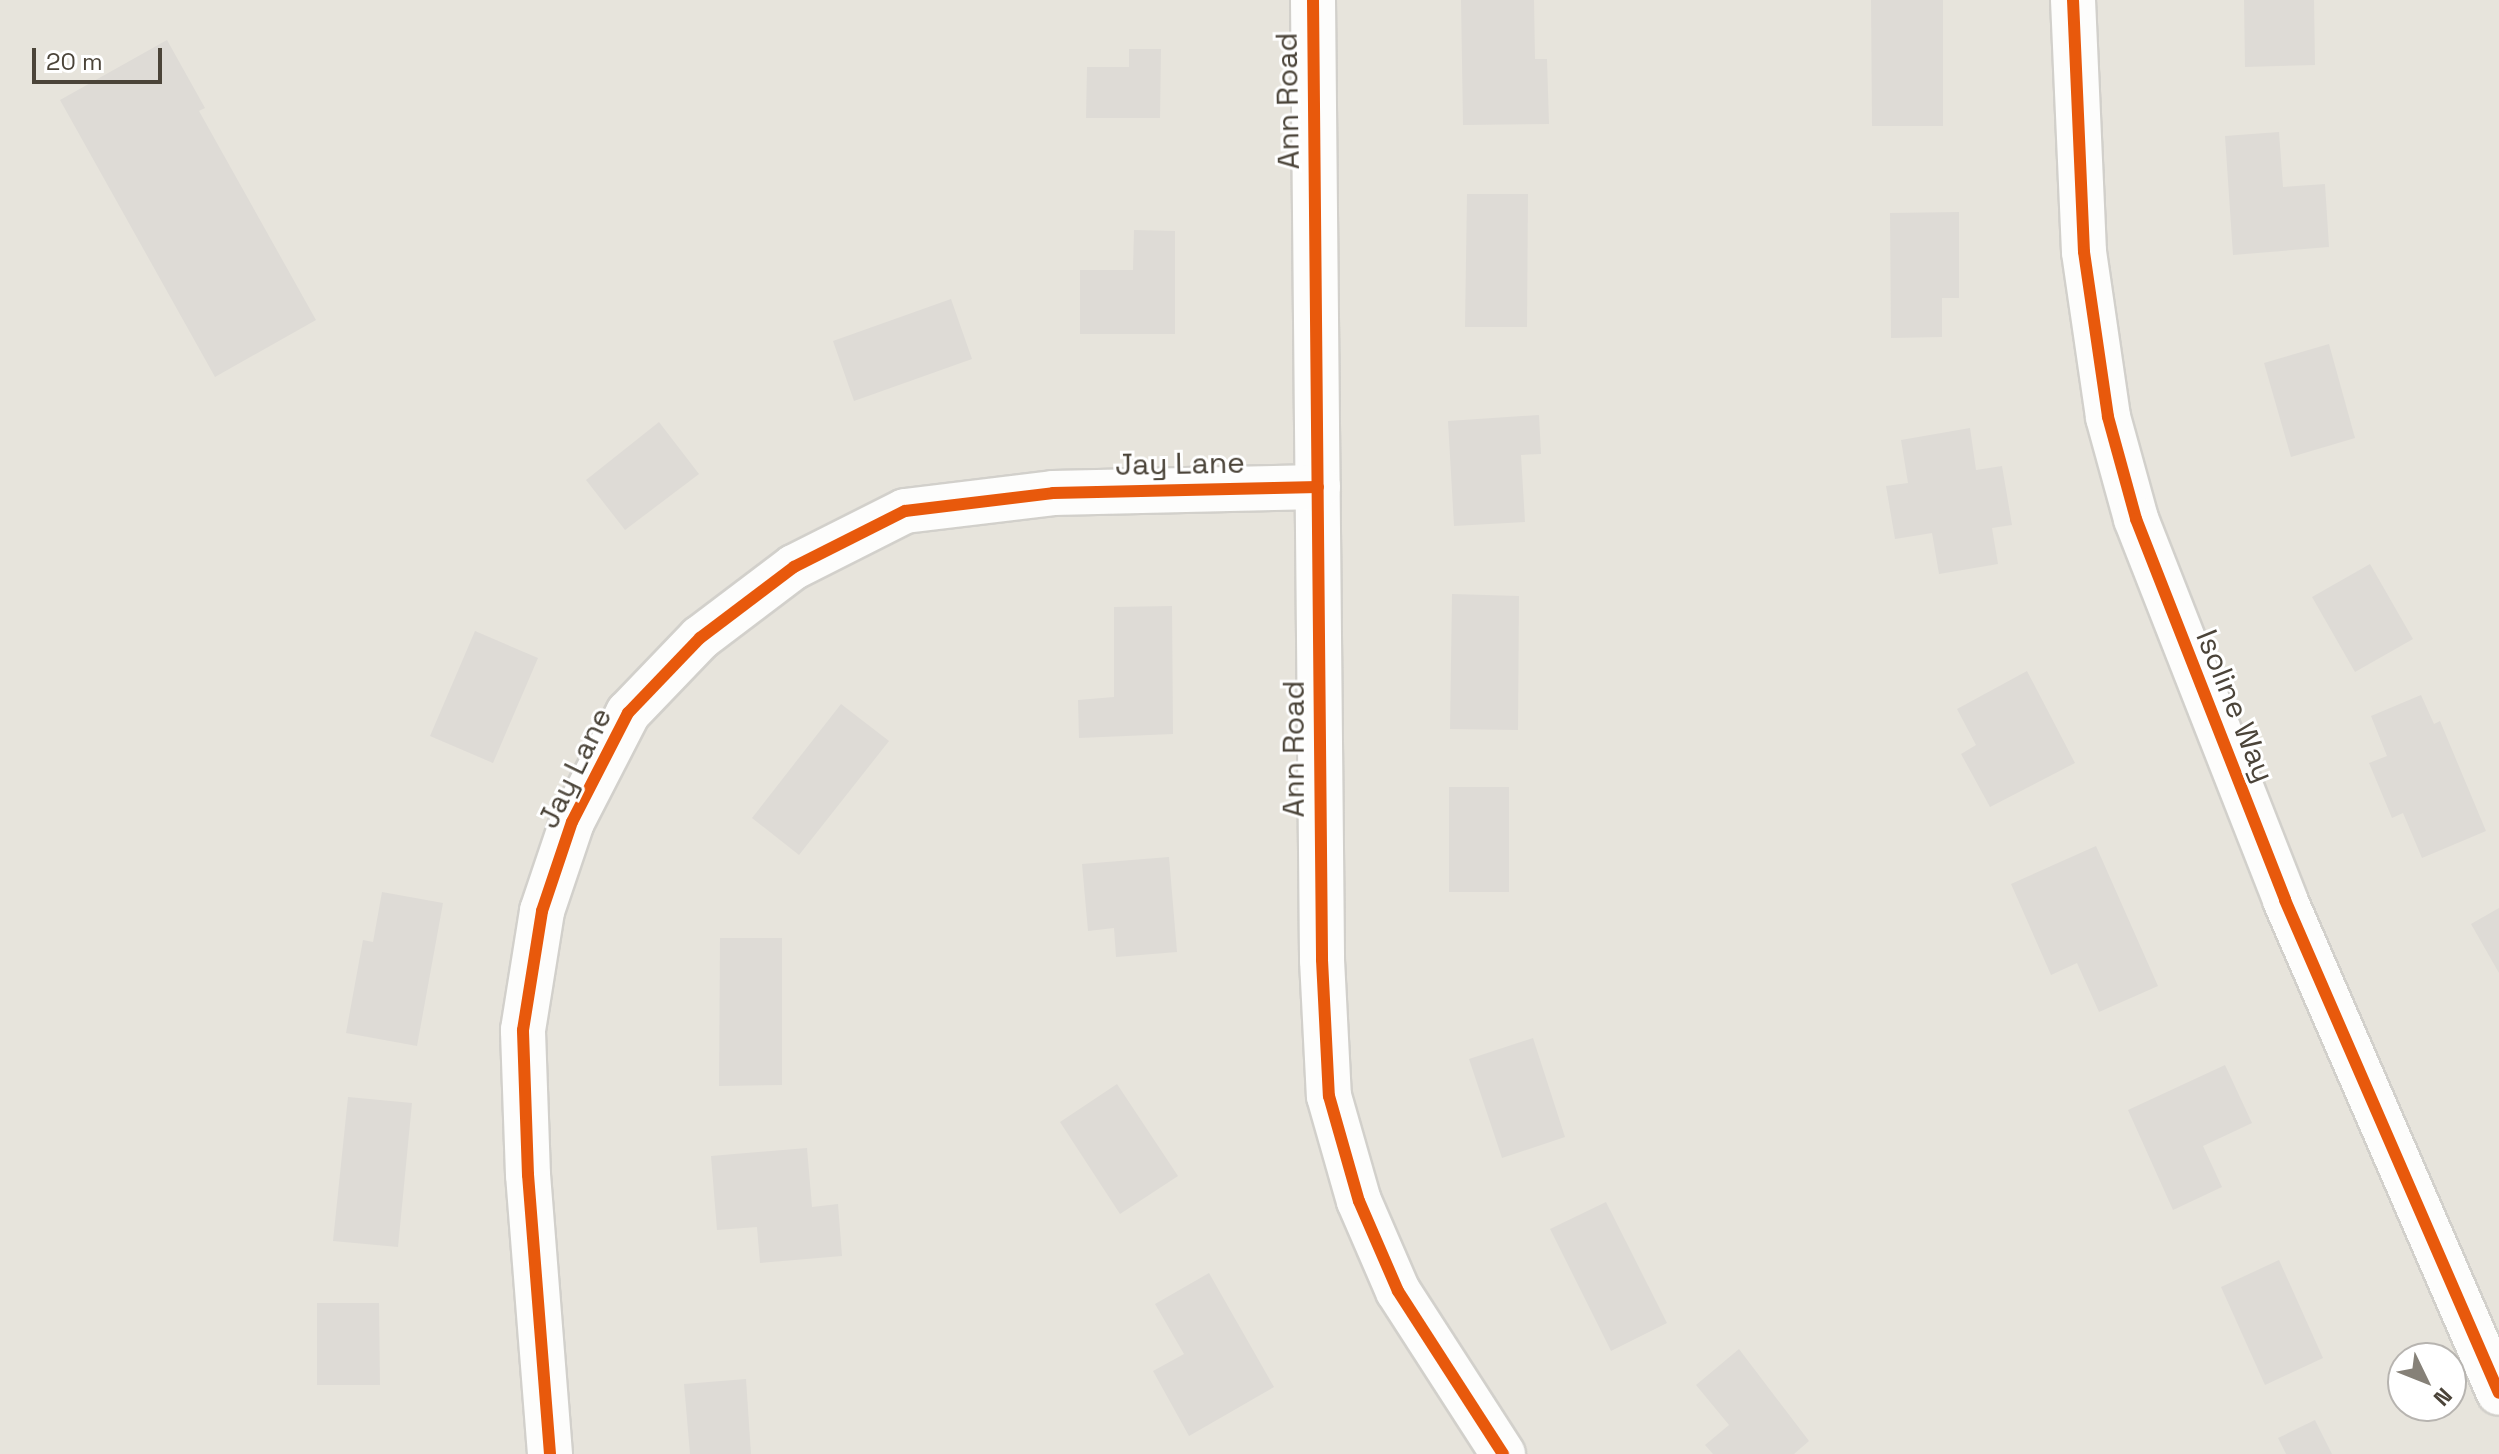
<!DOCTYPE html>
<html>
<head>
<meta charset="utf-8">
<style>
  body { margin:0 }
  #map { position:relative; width:2499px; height:1454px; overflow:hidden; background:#f4f2ee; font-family:"Space Grotesk",sans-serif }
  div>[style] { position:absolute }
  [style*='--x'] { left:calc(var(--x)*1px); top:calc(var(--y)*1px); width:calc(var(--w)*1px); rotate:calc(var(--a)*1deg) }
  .residential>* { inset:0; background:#e7e4dc }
  .building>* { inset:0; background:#dedbd6 }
  .roads { filter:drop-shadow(2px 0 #d2d0cb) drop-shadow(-2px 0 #d2d0cb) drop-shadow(0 2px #d2d0cb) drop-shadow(0 -2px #d2d0cb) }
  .minor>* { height:44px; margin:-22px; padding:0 22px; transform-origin:22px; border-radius:22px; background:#fdfdfc }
  .cycleway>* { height:12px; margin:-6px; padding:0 6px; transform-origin:6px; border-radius:6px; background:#e8590c }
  span { translate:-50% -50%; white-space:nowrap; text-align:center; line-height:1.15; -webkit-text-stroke:6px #fff; paint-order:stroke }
  .street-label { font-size:30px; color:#4b4439 }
  .north { position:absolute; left:2387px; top:1342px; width:80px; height:80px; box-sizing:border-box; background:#fff; border:2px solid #b7b4b0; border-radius:50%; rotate:133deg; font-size:22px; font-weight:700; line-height:32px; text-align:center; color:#4b4439 }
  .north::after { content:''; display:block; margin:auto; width:28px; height:36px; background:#868178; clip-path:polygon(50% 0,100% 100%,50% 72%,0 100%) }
  .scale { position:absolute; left:32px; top:48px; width:130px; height:36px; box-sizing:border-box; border:4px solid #4b4439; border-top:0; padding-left:10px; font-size:24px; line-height:28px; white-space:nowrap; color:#4b4439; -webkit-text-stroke:6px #fff; paint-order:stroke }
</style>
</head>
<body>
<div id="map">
  <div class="residential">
    <i style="clip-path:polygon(evenodd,0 0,2499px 0,2499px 1454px,0 1454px,0 0,2403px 1358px,2451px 1358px,2451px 1406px,2403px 1406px,2403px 1358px)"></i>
  </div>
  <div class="building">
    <i style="clip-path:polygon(1461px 0,1534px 0,1535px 59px,1547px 59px,1549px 124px,1463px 125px)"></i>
    <i style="clip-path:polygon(1871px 0,1943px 0,1943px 126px,1872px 126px)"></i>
    <i style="clip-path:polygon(2244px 0,2314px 0,2315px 65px,2245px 67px)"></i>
    <i style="clip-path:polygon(167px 40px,205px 108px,199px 111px,316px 320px,215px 377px,60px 100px)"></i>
    <i style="clip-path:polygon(1129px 49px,1161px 49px,1160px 118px,1086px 118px,1087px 67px,1129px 67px)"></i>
    <i style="clip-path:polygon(2279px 132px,2283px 187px,2325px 184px,2329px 247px,2233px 255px,2225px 136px)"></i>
    <i style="clip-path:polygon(1467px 194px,1528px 194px,1527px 327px,1465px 327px)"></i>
    <i style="clip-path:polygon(1959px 212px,1959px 298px,1942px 298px,1942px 337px,1891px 338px,1890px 213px)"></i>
    <i style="clip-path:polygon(1134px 230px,1175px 231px,1175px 334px,1080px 334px,1080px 270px,1133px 270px)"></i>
    <i style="clip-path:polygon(951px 299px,972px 359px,854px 401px,833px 341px)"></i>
    <i style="clip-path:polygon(2329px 344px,2355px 438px,2291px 457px,2264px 363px)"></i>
    <i style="clip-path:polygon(1539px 415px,1541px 454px,1521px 455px,1525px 522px,1454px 526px,1448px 421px)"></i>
    <i style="clip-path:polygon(659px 422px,699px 474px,625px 530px,586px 480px)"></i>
    <i style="clip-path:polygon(1970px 428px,1976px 470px,2002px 466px,2012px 525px,1992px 528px,1998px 564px,1939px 574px,1932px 533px,1895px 539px,1886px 486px,1908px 483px,1901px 440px)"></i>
    <i style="clip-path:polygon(2370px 564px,2413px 639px,2355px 672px,2312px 597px)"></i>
    <i style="clip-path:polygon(1452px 594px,1519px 596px,1518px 730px,1450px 729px)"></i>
    <i style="clip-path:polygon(1172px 606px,1173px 734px,1079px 738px,1078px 700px,1114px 697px,1114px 607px)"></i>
    <i style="clip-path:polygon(475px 631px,538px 658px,493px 763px,430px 736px)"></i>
    <i style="clip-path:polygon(2027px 671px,2075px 763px,1990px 807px,1961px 754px,1976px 745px,1957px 709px)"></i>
    <i style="clip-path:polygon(2421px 695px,2434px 724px,2440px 721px,2486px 831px,2422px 858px,2403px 813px,2392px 818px,2369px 763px,2387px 756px,2371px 716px)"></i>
    <i style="clip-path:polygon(841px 704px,889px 741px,799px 855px,752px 818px)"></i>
    <i style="clip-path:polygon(1449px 787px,1509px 787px,1509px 892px,1449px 892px)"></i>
    <i style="clip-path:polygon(2096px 846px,2158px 986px,2099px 1012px,2077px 963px,2051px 975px,2011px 884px)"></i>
    <i style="clip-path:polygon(1169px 857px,1177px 952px,1116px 957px,1114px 928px,1088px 931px,1082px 864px)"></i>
    <i style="clip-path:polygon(382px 892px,443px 903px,417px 1046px,346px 1033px,363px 940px,373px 942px)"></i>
    <i style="clip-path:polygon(2499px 908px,2499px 973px,2471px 924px)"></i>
    <i style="clip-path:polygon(720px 938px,782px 938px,782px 1085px,719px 1086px)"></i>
    <i style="clip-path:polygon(1533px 1038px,1565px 1137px,1502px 1158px,1469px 1059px)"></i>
    <i style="clip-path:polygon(2225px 1065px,2252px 1123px,2203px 1146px,2222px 1187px,2173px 1210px,2128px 1110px)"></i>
    <i style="clip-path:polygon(1117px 1084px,1178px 1176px,1120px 1214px,1060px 1122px)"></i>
    <i style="clip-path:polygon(348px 1097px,412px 1103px,398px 1247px,333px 1241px)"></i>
    <i style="clip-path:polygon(807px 1148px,812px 1207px,838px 1204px,842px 1256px,760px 1263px,757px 1227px,717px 1230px,711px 1156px)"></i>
    <i style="clip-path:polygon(1606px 1202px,1667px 1323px,1611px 1351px,1550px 1229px)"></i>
    <i style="clip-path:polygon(2279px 1260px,2323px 1358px,2265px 1385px,2221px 1287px)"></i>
    <i style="clip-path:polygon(1209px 1273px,1274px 1387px,1189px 1436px,1153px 1371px,1184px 1354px,1155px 1304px)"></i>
    <i style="clip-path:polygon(317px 1303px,379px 1303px,380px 1385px,317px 1385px)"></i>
    <i style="clip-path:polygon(1739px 1349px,1809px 1441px,1794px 1454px,1713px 1454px,1705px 1445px,1729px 1425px,1696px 1385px)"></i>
    <i style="clip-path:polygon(746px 1379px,751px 1454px,690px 1454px,684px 1384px)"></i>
    <i style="clip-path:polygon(2315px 1420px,2332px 1454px,2286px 1454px,2278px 1438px)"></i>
  </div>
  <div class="roads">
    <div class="minor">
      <i style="--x:1313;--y:0;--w:960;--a:89.46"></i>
      <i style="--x:1322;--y:960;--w:136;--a:87.1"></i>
      <i style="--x:1329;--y:1096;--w:109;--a:74.1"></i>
      <i style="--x:1359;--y:1201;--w:98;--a:66.6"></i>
      <i style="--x:1398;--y:1291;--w:194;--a:57.2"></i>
      <i style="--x:2073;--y:0;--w:252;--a:87.5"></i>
      <i style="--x:2084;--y:252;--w:167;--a:81.7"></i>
      <i style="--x:2108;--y:417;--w:106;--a:74.6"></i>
      <i style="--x:2136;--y:519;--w:409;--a:68.6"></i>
      <i style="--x:2285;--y:900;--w:537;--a:66.54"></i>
      <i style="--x:550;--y:1454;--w:280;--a:-94.5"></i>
      <i style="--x:528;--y:1175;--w:145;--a:-92"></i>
      <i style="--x:523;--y:1030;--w:121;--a:-80.9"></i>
      <i style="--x:542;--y:911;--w:94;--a:-71.4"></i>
      <i style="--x:572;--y:822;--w:123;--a:-62.8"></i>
      <i style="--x:628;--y:713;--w:104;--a:-46.2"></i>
      <i style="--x:700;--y:638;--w:118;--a:-37.1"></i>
      <i style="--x:794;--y:567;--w:124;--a:-26.8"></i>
      <i style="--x:905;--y:511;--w:149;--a:-6.9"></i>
      <i style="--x:1053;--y:493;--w:265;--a:-1.3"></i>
    </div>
  </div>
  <div class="cycleway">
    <i style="--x:1313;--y:0;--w:960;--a:89.46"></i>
    <i style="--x:1322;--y:960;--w:136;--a:87.1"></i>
    <i style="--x:1329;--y:1096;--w:109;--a:74.1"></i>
    <i style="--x:1359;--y:1201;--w:98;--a:66.6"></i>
    <i style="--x:1398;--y:1291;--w:194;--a:57.2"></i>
    <i style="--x:2073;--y:0;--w:252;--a:87.5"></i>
    <i style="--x:2084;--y:252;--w:167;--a:81.7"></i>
    <i style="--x:2108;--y:417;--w:106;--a:74.6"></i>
    <i style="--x:2136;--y:519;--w:409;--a:68.6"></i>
    <i style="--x:2285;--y:900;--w:537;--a:66.54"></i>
    <i style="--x:550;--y:1454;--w:280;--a:-94.5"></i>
    <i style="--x:528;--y:1175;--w:145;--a:-92"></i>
    <i style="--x:523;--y:1030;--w:121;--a:-80.9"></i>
    <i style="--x:542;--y:911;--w:94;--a:-71.4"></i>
    <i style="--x:572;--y:822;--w:123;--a:-62.8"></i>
    <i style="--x:628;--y:713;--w:104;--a:-46.2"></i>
    <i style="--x:700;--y:638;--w:118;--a:-37.1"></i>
    <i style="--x:794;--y:567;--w:124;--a:-26.8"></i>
    <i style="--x:905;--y:511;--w:149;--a:-6.9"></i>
    <i style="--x:1053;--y:493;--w:265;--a:-1.3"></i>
  </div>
  <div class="street-label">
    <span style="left:1288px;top:101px;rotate:-91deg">Ann Road</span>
    <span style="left:1180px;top:464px;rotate:-1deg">Jay Lane</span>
    <span style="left:2235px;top:706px;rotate:68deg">Isoline Way</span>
    <span style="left:1294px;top:749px;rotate:-90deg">Ann Road</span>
    <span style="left:575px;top:768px;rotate:-64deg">Jay Lane</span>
  </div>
  <div class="north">N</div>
  <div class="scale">20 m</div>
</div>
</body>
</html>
